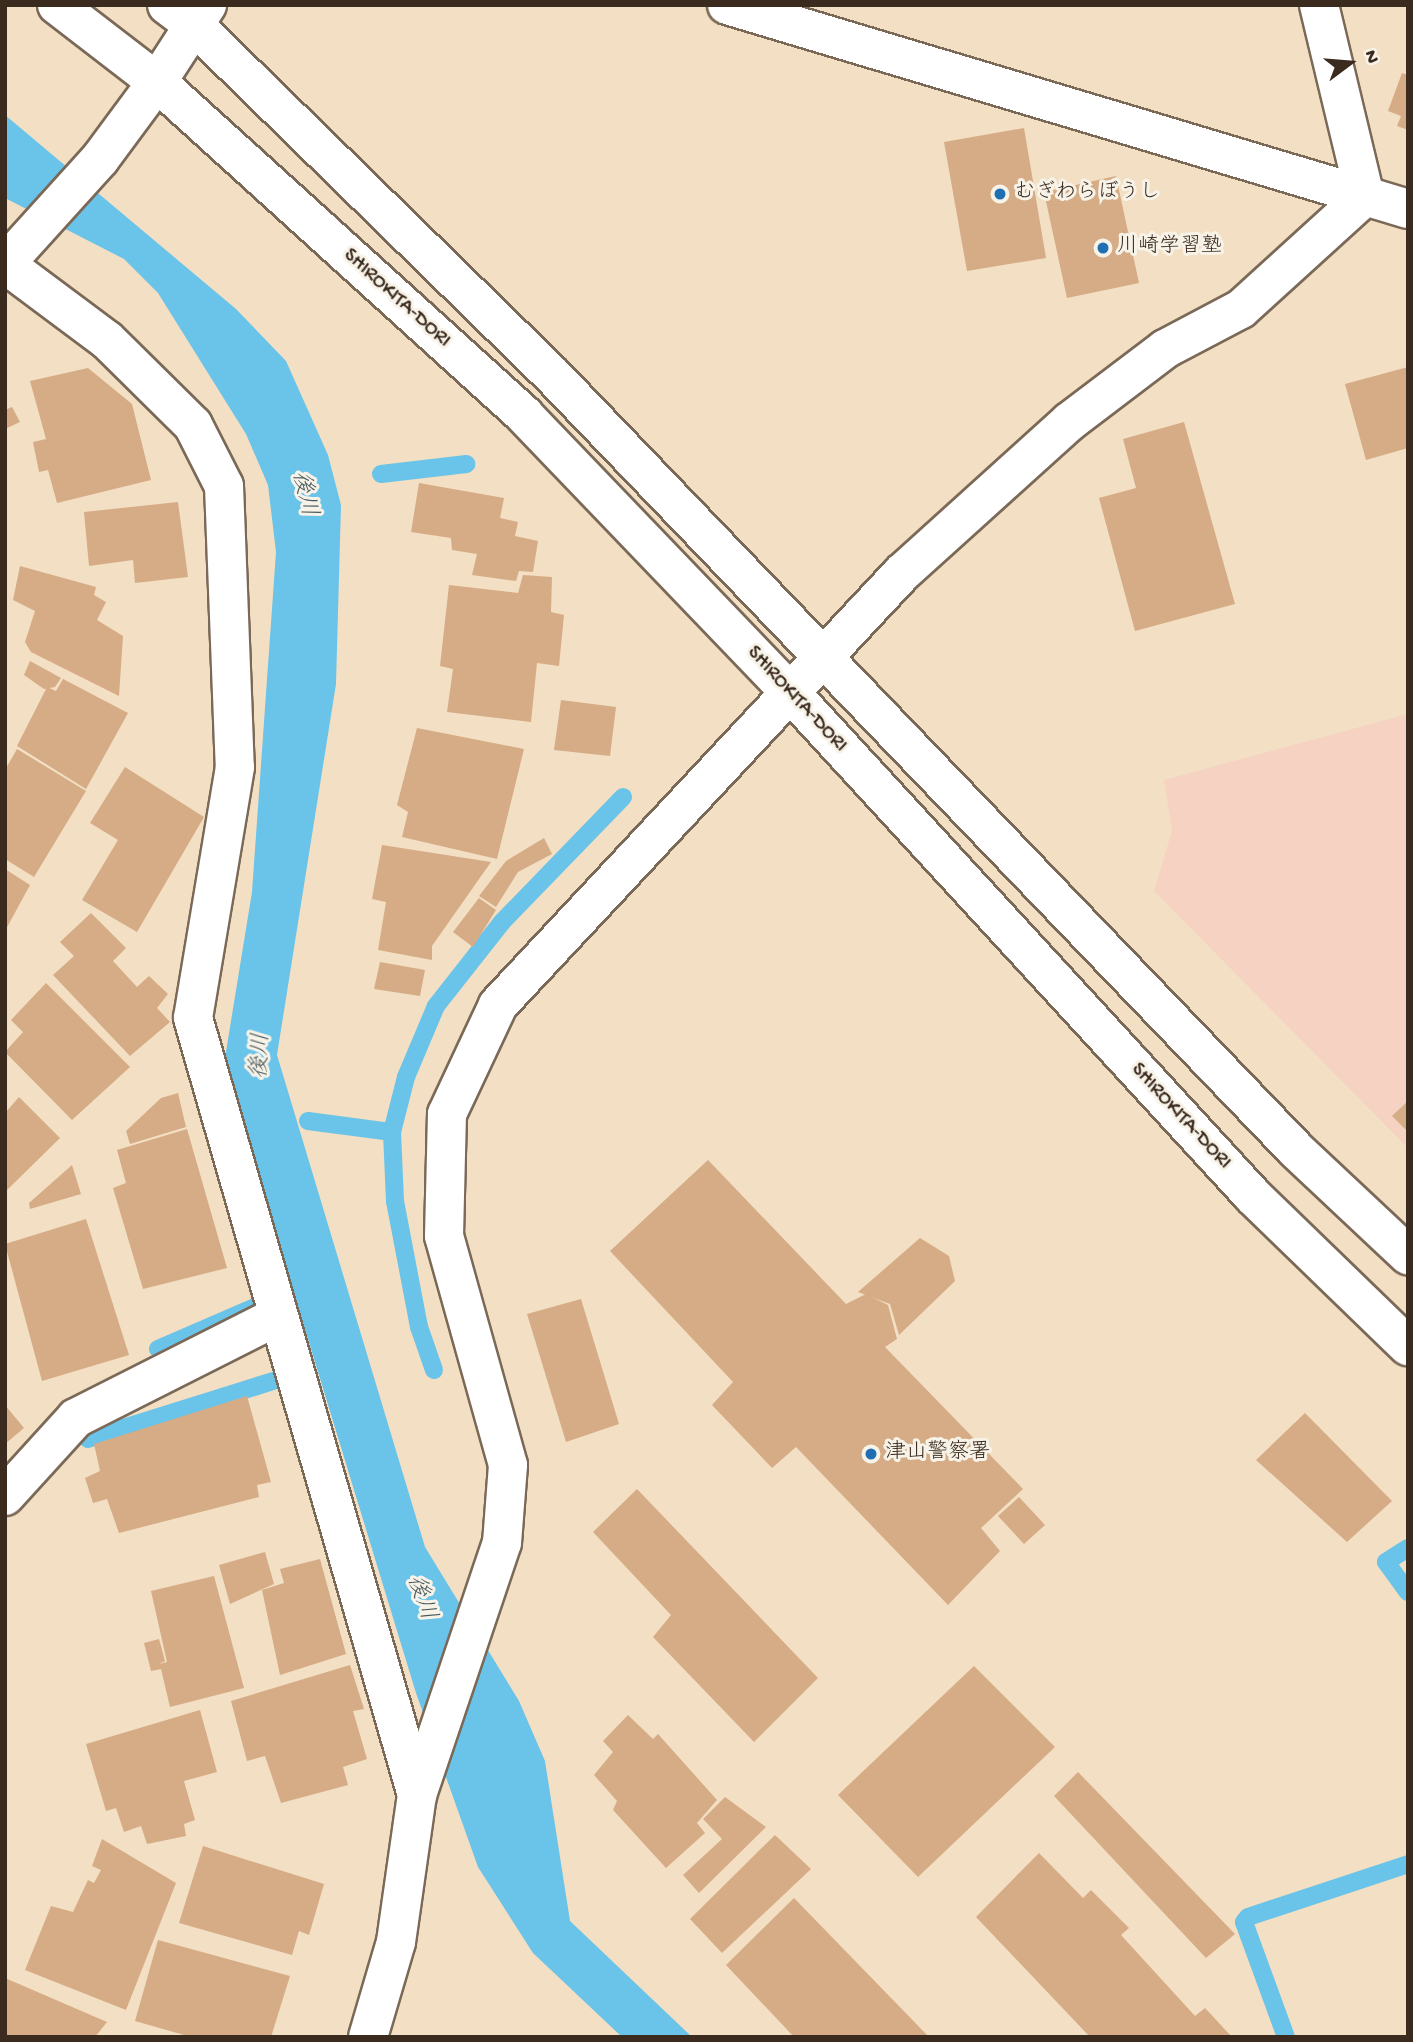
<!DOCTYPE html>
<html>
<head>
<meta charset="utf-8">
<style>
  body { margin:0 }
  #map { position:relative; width:1413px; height:2042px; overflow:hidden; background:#f3dfc3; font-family:"Gochi Hand","Klee One",sans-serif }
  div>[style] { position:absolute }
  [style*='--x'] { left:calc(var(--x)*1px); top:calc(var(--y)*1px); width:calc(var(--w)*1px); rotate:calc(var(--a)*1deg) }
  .built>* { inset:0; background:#f5d2c2 }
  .water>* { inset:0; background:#6ac3e8 }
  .stream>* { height:18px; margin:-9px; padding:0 9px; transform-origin:9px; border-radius:9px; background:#6ac3e8 }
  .building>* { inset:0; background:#d5ac85 }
  .roads { filter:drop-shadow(2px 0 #7b6958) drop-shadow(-2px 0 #7b6958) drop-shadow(0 2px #7b6958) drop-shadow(0 -2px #7b6958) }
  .minor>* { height:38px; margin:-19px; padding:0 19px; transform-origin:19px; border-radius:19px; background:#fff }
  .tertiary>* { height:38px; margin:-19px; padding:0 19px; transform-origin:19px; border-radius:19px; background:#fff }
  .secondary>* { height:38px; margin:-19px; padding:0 19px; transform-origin:19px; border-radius:19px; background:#fff }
  .dots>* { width:19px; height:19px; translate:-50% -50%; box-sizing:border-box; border:4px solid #f7f3e8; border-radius:50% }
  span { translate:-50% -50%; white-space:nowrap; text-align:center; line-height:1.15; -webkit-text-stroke:6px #f7f3e8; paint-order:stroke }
  .poi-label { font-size:21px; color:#3b2a1e }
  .left { translate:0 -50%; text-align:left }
  .street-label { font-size:21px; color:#3b2a1e }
  .water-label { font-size:23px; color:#49585b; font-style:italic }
  .frame { position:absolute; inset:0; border:7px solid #3b2a1e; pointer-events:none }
  .north { position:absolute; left:1315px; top:28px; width:70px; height:70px; -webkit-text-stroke:5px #f7f3e8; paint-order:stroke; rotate:74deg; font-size:19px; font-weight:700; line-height:28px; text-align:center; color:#3b2a1e }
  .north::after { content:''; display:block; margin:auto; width:24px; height:32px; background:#3b2a1e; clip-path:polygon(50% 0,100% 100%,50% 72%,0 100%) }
</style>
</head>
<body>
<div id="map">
  <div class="built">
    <i style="clip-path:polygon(1408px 714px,1408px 1148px,1154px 891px,1172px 831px,1164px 780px)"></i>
  </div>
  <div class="water">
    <i style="clip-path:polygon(5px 115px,236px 309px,286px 361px,328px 455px,341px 505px,336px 684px,277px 1055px,425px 1547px,519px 1701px,545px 1761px,570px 1921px,692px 2037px,622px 2037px,533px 1953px,478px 1867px,416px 1693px,224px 1064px,252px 892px,276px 552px,268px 485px,246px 434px,158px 293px,124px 259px,5px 198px)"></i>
  </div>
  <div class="stream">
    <i style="--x:381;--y:474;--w:86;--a:-6.7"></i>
    <i style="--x:308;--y:1121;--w:85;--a:7.5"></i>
    <i style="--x:158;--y:1349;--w:171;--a:-23.4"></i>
    <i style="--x:434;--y:1370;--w:46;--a:-109.2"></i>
    <i style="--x:419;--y:1327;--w:128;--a:-100.8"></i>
    <i style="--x:395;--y:1201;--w:69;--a:-92.5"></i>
    <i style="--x:392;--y:1132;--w:57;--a:-75.7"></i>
    <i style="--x:406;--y:1077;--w:77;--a:-67.1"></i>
    <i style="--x:436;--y:1006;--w:107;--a:-51.8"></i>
    <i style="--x:502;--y:922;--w:174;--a:-45.9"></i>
    <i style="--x:88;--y:1439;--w:194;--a:-17.4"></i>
    <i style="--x:1408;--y:1548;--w:26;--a:148"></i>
    <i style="--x:1386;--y:1562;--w:37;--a:54"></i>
    <i style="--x:1286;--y:2037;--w:122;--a:-110.1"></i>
    <i style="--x:1244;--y:1922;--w:6;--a:-51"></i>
    <i style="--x:1248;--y:1917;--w:169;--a:-18.3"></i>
  </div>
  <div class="building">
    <i style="clip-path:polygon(1402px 73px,1408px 75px,1408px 130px,1397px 126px,1401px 116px,1388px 111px)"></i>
    <i style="clip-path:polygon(1024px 128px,1046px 258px,967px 271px,944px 142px)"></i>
    <i style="clip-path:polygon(1116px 176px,1139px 283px,1067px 298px,1044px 192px)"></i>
    <i style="clip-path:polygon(1408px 367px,1408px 448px,1366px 460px,1345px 384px)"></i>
    <i style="clip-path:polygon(88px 368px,132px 404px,151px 480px,57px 503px,48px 470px,39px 472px,33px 442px,46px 439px,30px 381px)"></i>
    <i style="clip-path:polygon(12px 407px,20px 422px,5px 429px,5px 410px)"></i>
    <i style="clip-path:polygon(1184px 422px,1235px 604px,1135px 631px,1099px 498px,1136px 488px,1123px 439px)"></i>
    <i style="clip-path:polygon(419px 483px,504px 498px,500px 518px,518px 522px,515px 536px,538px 541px,533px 572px,519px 571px,516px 581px,472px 575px,477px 554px,452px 550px,451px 538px,411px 532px)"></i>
    <i style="clip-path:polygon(178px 502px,188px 577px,135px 583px,133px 560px,89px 566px,84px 512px)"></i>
    <i style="clip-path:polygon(20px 566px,96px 587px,94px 595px,106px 602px,97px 620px,123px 636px,119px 696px,31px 652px,25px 642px,35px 611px,13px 600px)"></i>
    <i style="clip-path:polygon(523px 575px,552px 577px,551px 612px,564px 615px,559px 666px,537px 663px,531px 722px,447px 712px,453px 669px,440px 666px,449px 585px,518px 593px)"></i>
    <i style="clip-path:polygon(30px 661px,61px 678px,55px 687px,44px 689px,24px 675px)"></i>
    <i style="clip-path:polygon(63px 679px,128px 713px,86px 789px,17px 746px,47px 687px,56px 691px)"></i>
    <i style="clip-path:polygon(561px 700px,616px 707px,610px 756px,554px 750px)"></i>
    <i style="clip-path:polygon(417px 728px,524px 749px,497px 859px,402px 837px,408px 812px,397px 805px)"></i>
    <i style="clip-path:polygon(17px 749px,86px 791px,34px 877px,5px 859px,5px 770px)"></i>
    <i style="clip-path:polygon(125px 767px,204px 817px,137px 932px,82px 900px,118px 840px,90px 823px)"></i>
    <i style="clip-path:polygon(544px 838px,552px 854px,518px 872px,496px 907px,479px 896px,506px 861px)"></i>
    <i style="clip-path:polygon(382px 845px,491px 862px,432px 946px,432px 960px,378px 950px,386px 902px,372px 899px)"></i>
    <i style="clip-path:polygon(5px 869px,30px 885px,5px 931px)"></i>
    <i style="clip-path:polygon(479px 898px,496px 910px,473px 947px,453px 932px)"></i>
    <i style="clip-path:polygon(91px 913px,126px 948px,113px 961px,137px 987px,149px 976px,168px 994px,157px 1008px,170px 1022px,130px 1056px,53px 975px,74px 956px,60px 942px)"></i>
    <i style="clip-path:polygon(380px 962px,425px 970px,420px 996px,374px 989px)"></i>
    <i style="clip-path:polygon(46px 983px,130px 1067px,72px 1120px,5px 1052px,23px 1032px,11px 1020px)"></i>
    <i style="clip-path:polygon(178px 1093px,186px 1127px,130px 1144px,126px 1131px,161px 1098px)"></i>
    <i style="clip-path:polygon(19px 1097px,60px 1138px,5px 1192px,5px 1113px)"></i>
    <i style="clip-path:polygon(1408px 1101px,1408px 1132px,1392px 1116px)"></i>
    <i style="clip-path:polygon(187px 1129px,227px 1268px,143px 1289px,113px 1188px,126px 1183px,117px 1150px)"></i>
    <i style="clip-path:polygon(708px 1160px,846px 1304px,866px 1294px,888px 1305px,897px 1339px,885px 1347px,1023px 1489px,981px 1528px,1000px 1551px,948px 1605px,796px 1447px,772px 1468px,712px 1405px,733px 1382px,610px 1251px)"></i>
    <i style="clip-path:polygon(72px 1165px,81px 1194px,30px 1209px,29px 1203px)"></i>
    <i style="clip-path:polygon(86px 1219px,129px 1355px,42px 1381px,5px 1244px)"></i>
    <i style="clip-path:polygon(920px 1238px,949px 1256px,955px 1281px,899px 1335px,890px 1304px,858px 1292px)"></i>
    <i style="clip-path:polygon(581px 1299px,619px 1424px,566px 1442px,527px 1314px)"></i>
    <i style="clip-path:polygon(247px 1396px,271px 1482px,257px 1485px,259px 1497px,119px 1533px,107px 1499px,93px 1503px,85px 1478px,100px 1471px,94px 1444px)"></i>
    <i style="clip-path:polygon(5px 1405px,24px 1428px,5px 1444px)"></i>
    <i style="clip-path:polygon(1305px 1413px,1392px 1501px,1347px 1542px,1256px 1460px)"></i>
    <i style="clip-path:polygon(637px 1489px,818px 1678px,754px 1742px,653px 1637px,671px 1615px,593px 1532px)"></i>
    <i style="clip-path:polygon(1019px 1497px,1045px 1525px,1024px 1544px,998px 1516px)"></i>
    <i style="clip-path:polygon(265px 1552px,274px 1584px,230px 1604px,219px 1565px)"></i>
    <i style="clip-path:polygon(320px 1559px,346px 1654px,280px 1675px,262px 1590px,284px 1583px,280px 1569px)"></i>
    <i style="clip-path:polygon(214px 1576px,244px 1688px,170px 1707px,161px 1669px,151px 1671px,144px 1643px,159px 1639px,165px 1661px,159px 1664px,167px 1662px,151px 1591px)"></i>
    <i style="clip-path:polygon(350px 1665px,364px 1709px,353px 1711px,367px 1759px,343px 1767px,348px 1785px,281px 1803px,265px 1756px,247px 1761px,231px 1701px)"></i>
    <i style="clip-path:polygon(974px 1666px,1055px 1747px,918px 1877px,838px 1795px)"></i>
    <i style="clip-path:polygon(200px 1710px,217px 1772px,184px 1781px,195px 1820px,184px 1824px,186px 1836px,147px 1844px,141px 1826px,124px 1832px,116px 1808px,106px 1811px,86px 1744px)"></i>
    <i style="clip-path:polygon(628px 1715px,653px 1739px,658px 1734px,717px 1800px,697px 1823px,705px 1833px,666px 1868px,613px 1810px,617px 1801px,594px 1775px,613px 1752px,603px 1741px)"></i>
    <i style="clip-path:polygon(1078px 1772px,1235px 1934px,1206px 1958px,1054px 1796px)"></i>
    <i style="clip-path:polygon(725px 1797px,766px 1827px,699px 1893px,683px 1875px,722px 1839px,703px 1819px)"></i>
    <i style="clip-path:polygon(775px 1835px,811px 1869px,722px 1953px,690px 1919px)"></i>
    <i style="clip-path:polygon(102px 1839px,176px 1883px,126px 2010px,25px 1970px,51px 1906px,73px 1912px,88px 1880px,94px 1883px,101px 1870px,92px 1866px)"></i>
    <i style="clip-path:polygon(203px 1846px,324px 1884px,309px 1935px,299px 1931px,292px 1955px,179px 1923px)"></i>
    <i style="clip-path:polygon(1039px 1853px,1083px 1898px,1091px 1890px,1129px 1928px,1121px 1935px,1195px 2016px,1205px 2008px,1232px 2037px,1090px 2037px,976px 1917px)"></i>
    <i style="clip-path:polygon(794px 1898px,929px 2037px,794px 2037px,726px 1965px)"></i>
    <i style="clip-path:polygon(158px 1940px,290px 1976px,271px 2037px,191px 2037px,135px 2021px)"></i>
    <i style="clip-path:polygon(5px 1978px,107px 2022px,95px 2037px,5px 2037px)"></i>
  </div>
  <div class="roads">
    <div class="minor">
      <i style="--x:727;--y:5;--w:666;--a:16.67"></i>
      <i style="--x:5;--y:264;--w:127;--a:36.7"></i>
      <i style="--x:107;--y:340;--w:121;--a:44.7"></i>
      <i style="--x:193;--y:425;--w:68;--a:63.1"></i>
      <i style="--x:224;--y:486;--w:281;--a:87.8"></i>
      <i style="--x:235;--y:767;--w:254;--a:99.5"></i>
      <i style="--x:193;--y:1018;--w:809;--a:73.92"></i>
      <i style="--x:5;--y:264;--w:142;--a:-47.9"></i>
      <i style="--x:100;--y:159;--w:96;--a:-53.5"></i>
      <i style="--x:5;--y:1496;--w:105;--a:-47.7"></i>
      <i style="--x:76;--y:1418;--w:226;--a:-26.8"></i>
    </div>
    <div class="tertiary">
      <i style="--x:195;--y:26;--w:502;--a:44.35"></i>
      <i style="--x:554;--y:377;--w:1071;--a:46.17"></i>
      <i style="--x:1296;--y:1150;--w:154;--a:43.2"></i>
      <i style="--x:157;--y:82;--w:496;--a:42.2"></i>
      <i style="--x:524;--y:415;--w:381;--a:46.2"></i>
      <i style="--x:788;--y:690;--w:687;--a:47.42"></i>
      <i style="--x:1253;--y:1196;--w:216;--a:44.1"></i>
      <i style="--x:368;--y:2037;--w:99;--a:-73.6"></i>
      <i style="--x:396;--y:1942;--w:148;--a:-81.9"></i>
      <i style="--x:417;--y:1795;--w:266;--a:-71.4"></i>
      <i style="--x:502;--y:1543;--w:78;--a:-85.6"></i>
      <i style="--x:508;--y:1465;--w:238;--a:-105.6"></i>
      <i style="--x:444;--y:1236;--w:122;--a:-88.6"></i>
      <i style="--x:447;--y:1114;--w:120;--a:-64.9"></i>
      <i style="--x:498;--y:1005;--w:591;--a:-46.92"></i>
      <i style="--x:902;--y:573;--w:225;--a:-42.1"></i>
      <i style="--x:1069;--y:422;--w:121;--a:-37.2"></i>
      <i style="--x:1165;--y:349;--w:86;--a:-27.8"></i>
      <i style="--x:1241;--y:309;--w:168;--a:-42.3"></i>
    </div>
    <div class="secondary">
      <i style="--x:57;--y:5;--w:126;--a:37.6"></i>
      <i style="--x:157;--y:82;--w:92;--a:-57"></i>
      <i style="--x:167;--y:5;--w:35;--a:37"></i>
      <i style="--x:1319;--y:5;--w:196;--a:76.5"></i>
      <i style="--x:1365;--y:196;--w:45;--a:16.8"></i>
    </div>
  </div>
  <div class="dots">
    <i style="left:1000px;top:194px;background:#1f6fb2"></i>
    <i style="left:1103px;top:248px;background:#1f6fb2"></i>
    <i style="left:871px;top:1454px;background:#1f6fb2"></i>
  </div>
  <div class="poi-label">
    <span class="left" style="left:1014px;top:194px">むぎわらぼうし</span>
    <span class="left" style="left:1117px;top:248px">川崎学習塾</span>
    <span class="left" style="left:885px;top:1454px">津山警察署</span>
  </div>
  <div class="street-label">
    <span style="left:396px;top:299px;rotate:42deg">SHIROKITA-DORI</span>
    <span style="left:796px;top:700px;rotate:47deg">SHIROKITA-DORI</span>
    <span style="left:1180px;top:1117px;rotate:47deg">SHIROKITA-DORI</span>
  </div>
  <div class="water-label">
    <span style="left:303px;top:494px;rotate:77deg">後川</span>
    <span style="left:262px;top:1056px;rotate:-87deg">後川</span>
    <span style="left:420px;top:1598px;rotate:71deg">後川</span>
  </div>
  <div class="frame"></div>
  <div class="north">N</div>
</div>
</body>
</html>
